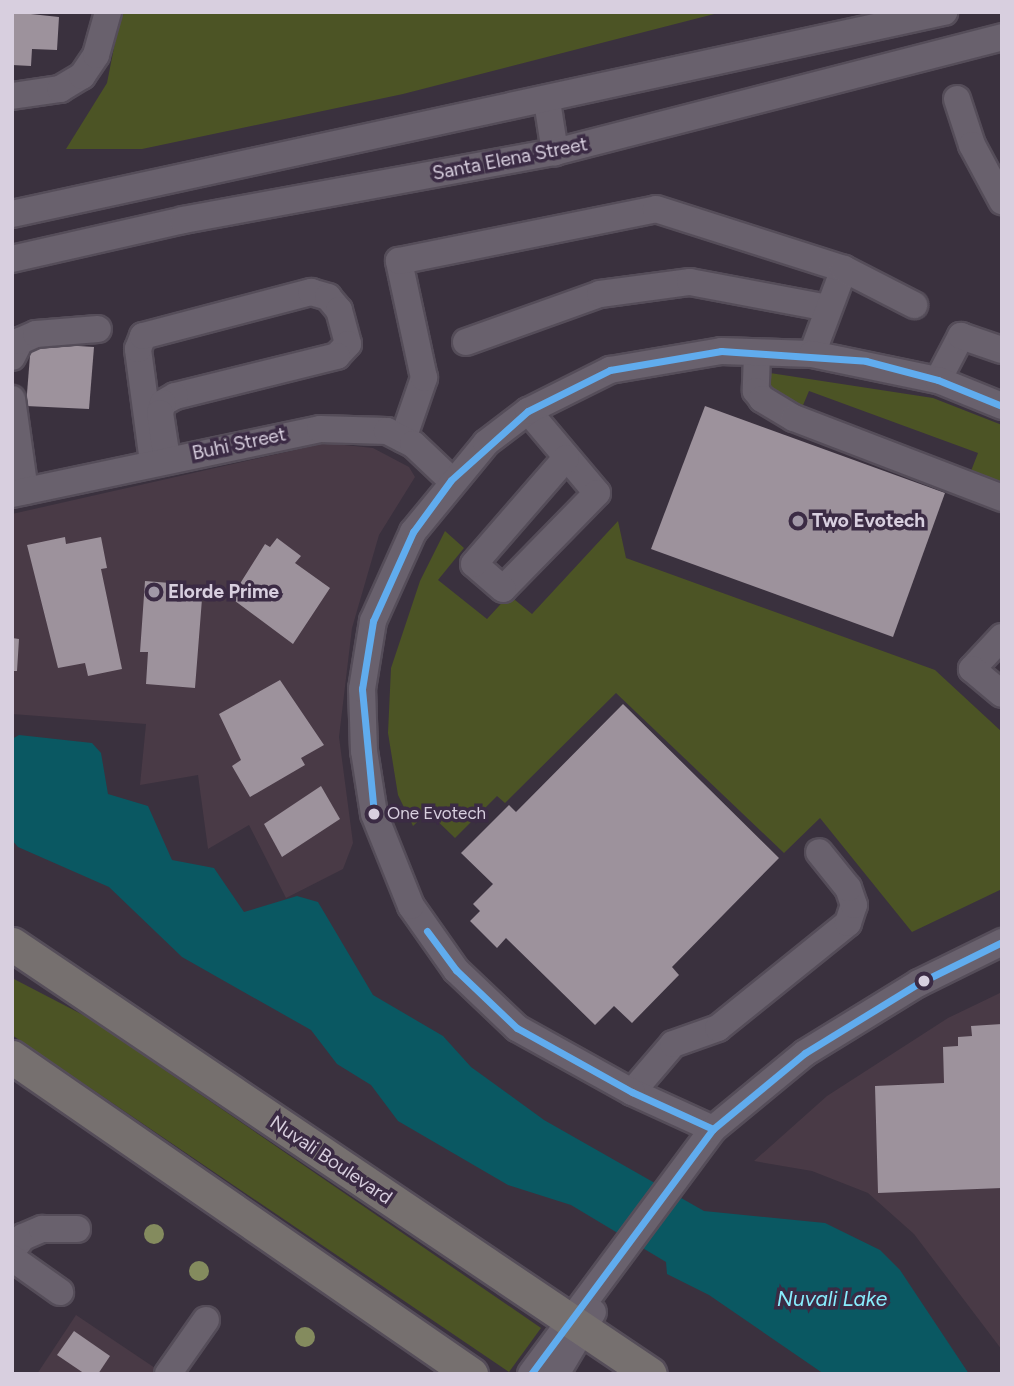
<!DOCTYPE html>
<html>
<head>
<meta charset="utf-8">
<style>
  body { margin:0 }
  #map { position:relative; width:1014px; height:1386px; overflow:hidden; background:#3a313e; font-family:Figtree,sans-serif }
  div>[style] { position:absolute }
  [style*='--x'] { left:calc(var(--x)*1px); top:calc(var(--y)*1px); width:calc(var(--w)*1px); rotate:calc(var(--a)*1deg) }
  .commercial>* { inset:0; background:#493a46 }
  .green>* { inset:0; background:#4c5425 }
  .water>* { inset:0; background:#0a5862 }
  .building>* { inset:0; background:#9d929c }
  .roads { filter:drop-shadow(2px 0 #554d59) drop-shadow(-2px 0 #554d59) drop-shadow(0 2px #554d59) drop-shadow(0 -2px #554d59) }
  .minor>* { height:26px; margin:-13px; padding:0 13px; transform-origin:13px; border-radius:13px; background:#69616d }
  .major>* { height:33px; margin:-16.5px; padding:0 16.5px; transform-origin:16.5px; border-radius:16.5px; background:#76706f }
  .bus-1>* { height:7px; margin:-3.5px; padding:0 3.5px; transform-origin:3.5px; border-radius:3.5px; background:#60acee }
  .trees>* { width:20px; height:20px; margin:-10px; border-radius:50%; background:#848b5e }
  .dots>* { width:19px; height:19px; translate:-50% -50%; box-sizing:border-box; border:4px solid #3b2b44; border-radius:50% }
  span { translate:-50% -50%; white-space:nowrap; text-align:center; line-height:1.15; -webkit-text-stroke:7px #3b2b44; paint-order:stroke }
  .bus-label { font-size:17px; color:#d8cfdf }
  .left { translate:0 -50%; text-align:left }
  .street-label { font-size:19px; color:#d8cfdf }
  .poi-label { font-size:19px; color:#d8cfdf; font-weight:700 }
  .water-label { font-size:21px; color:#88edfd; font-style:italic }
  .frame { position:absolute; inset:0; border:14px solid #d8cfdf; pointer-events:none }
</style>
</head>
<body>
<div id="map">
  <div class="commercial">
    <i style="clip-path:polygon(326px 443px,373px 448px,409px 467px,415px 477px,379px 535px,352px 628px,339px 737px,353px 843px,343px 869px,286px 898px,249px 825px,208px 849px,198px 775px,140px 785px,146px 724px,12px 714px,12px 514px)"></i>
    <i style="clip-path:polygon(1002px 992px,1002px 1350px,914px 1234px,868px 1193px,812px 1171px,754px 1161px,827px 1096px,948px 1018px)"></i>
    <i style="clip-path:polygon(76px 1315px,164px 1374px,37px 1374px)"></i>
  </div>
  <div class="green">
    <i style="clip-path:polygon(121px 12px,722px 12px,403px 94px,142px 149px,66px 149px,107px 83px)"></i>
    <i style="clip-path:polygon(770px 373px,933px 398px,1002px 425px,1002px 482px,971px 471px,978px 453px,809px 391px,801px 410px,765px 391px)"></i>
    <i style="clip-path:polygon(618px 521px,626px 558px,935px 670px,1002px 732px,1002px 889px,912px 932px,820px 818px,784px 853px,616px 693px,505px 803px,497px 796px,455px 838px,428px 812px,413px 826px,398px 795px,388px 733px,391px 668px,420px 581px,445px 531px,464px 548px,438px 580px,487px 619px,509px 595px,532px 614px)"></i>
    <i style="clip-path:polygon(12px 978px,89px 1018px,541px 1328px,509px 1372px,12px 1035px)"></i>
  </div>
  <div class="water">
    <i style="clip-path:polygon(19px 735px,92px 743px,101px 753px,108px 794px,148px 806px,172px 860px,214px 868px,244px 912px,297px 896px,318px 902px,373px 995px,443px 1036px,471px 1067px,544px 1120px,704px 1211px,825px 1223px,880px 1250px,900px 1270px,969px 1374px,824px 1374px,709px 1295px,667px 1274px,666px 1262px,571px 1205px,508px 1185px,398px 1121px,371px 1085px,337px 1064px,311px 1030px,182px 957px,109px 887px,18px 847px,12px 840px,12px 739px)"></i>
  </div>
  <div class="building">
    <i style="clip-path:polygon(12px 12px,59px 17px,57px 50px,32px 49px,31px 66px,12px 65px)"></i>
    <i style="clip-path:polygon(31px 343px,94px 347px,89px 409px,26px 406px)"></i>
    <i style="clip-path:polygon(705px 406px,945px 493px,893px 637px,651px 549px)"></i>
    <i style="clip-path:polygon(65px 537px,66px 544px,101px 537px,107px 568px,101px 569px,122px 669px,88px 676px,85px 663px,58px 668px,27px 545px)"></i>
    <i style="clip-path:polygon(277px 538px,301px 556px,295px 563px,330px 588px,293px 644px,231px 598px,265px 544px,270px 547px)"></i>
    <i style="clip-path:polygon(145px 581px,183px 584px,182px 597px,202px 599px,195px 688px,146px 684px,148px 652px,140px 652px)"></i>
    <i style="clip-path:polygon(12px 638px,19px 639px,17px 671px,12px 671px)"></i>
    <i style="clip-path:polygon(280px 680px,324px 745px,301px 758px,305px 765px,250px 797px,232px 766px,241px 760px,219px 714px)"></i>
    <i style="clip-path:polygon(623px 704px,779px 858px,672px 967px,679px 975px,632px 1023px,614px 1006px,595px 1025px,506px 938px,497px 948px,470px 921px,480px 911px,473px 904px,493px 884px,461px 853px,509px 805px,516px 812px)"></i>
    <i style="clip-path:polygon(321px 786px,340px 819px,282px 857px,264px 824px)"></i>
    <i style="clip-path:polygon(1002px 1024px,1002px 1188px,878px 1193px,875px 1086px,944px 1083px,943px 1047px,958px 1046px,958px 1037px,972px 1036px,971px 1026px)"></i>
    <i style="clip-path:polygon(74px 1331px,110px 1356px,98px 1374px,85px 1374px,57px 1355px)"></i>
  </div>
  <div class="roads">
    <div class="minor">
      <i style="--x:12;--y:96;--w:49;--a:-8.3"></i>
      <i style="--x:60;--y:89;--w:26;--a:-31"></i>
      <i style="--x:82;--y:76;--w:25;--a:-56"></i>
      <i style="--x:96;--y:55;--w:45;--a:-74.4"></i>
      <i style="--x:957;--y:99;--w:48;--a:71.9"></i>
      <i style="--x:972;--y:145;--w:64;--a:61.8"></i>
      <i style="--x:547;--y:101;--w:52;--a:81.1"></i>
      <i style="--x:12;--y:214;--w:954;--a:-12.23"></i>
      <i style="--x:12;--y:259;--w:175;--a:-12.8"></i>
      <i style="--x:183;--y:220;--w:378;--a:-10.4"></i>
      <i style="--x:555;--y:152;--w:462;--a:-14.4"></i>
      <i style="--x:466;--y:342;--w:142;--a:-19.7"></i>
      <i style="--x:600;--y:294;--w:91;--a:-7.6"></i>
      <i style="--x:690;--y:282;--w:139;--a:10.7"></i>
      <i style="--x:757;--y:353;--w:38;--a:92"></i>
      <i style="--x:756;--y:391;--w:10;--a:53"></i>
      <i style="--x:762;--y:399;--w:37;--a:31"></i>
      <i style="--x:794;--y:418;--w:223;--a:21"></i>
      <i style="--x:812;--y:354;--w:91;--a:-69.4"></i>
      <i style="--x:12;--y:357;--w:18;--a:-63"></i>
      <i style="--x:20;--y:341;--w:17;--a:-24"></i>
      <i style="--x:36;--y:334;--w:62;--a:-4.6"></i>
      <i style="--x:938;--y:380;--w:50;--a:-62.4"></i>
      <i style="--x:961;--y:336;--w:43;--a:18.9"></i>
      <i style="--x:12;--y:399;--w:93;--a:82"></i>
      <i style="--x:528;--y:411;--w:107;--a:49.9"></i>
      <i style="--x:597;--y:493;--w:134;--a:134.4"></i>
      <i style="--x:503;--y:589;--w:38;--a:-139"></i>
      <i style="--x:474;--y:564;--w:140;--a:-49"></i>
      <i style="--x:403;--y:439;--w:65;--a:-71"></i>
      <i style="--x:424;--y:378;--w:120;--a:-102.1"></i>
      <i style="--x:399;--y:261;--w:262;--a:-11.4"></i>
      <i style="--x:656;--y:209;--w:197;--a:17.7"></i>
      <i style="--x:844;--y:269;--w:79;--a:27.2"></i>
      <i style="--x:153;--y:462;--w:114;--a:-97.6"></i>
      <i style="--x:138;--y:349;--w:14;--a:-69"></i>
      <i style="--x:143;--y:336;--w:174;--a:-14.7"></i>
      <i style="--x:311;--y:292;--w:18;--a:16"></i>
      <i style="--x:328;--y:297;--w:17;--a:50"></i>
      <i style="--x:339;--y:310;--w:35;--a:75"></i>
      <i style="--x:348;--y:344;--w:16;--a:133"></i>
      <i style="--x:337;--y:356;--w:167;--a:166.1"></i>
      <i style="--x:175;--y:396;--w:14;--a:150"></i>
      <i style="--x:163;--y:403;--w:10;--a:107"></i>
      <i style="--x:160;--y:413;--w:47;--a:81.3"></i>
      <i style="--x:12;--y:494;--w:315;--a:-11.9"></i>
      <i style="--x:320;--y:429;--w:67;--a:1.7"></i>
      <i style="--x:387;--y:431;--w:29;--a:27"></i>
      <i style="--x:413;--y:444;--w:52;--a:43.5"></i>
      <i style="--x:1002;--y:637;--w:44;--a:133.2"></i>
      <i style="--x:972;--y:669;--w:39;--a:40"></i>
      <i style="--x:632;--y:1092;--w:63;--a:-49.5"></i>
      <i style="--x:673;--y:1044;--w:48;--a:-19.6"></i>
      <i style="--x:718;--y:1028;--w:167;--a:-38.9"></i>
      <i style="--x:848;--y:923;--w:19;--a:-72"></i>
      <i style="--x:854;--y:905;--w:18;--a:-109"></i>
      <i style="--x:848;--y:888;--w:46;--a:-128.9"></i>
      <i style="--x:713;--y:1129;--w:89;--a:-155.4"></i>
      <i style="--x:632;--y:1092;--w:132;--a:-150.9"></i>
      <i style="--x:517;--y:1028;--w:84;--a:-136.4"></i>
      <i style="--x:456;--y:970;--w:78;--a:-125.1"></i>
      <i style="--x:411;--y:906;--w:99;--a:-111.9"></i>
      <i style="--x:374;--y:814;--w:64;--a:-99"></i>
      <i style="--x:364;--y:751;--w:62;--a:-91.8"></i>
      <i style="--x:362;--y:689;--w:69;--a:-80.8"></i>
      <i style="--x:373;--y:621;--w:98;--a:-65.8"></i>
      <i style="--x:413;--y:532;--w:115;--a:-50.6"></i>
      <i style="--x:486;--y:443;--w:53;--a:-37.3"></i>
      <i style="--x:528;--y:411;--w:92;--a:-26.6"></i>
      <i style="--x:610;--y:370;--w:113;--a:-9.7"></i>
      <i style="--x:721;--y:351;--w:91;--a:1.9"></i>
      <i style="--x:812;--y:354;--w:129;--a:11.7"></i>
      <i style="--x:938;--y:380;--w:69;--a:22.1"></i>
      <i style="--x:12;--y:1251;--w:18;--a:-52"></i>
      <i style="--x:23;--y:1237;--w:21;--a:-23"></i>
      <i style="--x:42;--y:1229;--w:35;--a:0"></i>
      <i style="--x:12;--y:1258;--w:59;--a:35.3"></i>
      <i style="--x:168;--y:1374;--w:66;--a:-54.9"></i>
      <i style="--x:531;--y:1374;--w:305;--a:-53.4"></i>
      <i style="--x:713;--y:1129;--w:119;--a:-39.6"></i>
      <i style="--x:805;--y:1053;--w:134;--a:-31.6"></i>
      <i style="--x:919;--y:983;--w:93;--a:-26.3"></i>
      <i style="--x:556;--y:1374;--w:72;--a:-59.2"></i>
    </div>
    <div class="major">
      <i style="--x:12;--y:944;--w:769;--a:33.98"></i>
      <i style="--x:12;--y:1057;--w:558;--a:34.63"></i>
    </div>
  </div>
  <div class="bus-1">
    <i style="--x:374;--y:814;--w:126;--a:-95.5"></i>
    <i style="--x:362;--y:689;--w:69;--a:-80.8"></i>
    <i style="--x:373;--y:621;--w:98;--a:-65.8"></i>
    <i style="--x:413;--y:532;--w:64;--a:-53.8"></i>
    <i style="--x:451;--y:480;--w:103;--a:-41.9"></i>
    <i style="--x:528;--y:411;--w:92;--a:-26.6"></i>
    <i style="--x:610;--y:370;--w:113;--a:-9.7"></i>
    <i style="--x:721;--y:351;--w:145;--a:3.9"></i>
    <i style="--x:866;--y:361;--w:74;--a:14.8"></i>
    <i style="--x:938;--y:380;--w:69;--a:22.1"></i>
    <i style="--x:427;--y:931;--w:49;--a:53.4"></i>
    <i style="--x:456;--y:970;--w:84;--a:43.6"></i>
    <i style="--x:517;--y:1028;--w:132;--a:29.1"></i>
    <i style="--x:632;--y:1092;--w:89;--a:24.6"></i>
    <i style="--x:531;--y:1374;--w:305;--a:-53.4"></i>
    <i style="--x:713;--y:1129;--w:119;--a:-39.6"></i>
    <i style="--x:805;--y:1053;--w:134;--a:-31.6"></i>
    <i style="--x:919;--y:983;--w:93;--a:-26.3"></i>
  </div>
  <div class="trees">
    <i style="left:154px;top:1234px"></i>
    <i style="left:199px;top:1271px"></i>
    <i style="left:305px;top:1337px"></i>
  </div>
  <div class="dots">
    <i style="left:798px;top:521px;background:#a198a7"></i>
    <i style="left:154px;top:592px;background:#a198a7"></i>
    <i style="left:374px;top:814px;background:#d8cfdf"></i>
    <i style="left:924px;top:981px;background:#d8cfdf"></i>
  </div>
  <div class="bus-label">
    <span class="left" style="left:387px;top:814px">One Evotech</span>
  </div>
  <div class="street-label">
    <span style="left:510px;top:159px;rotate:-11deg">Santa Elena Street</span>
    <span style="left:239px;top:444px;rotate:-12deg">Buhi Street</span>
    <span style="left:331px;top:1160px;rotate:34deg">Nuvali Boulevard</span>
  </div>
  <div class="poi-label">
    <span class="left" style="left:812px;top:521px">Two Evotech</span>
    <span class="left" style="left:168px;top:592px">Elorde Prime</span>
  </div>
  <div class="water-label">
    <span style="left:832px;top:1299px">Nuvali Lake</span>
  </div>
  <div class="frame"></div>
</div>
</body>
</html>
